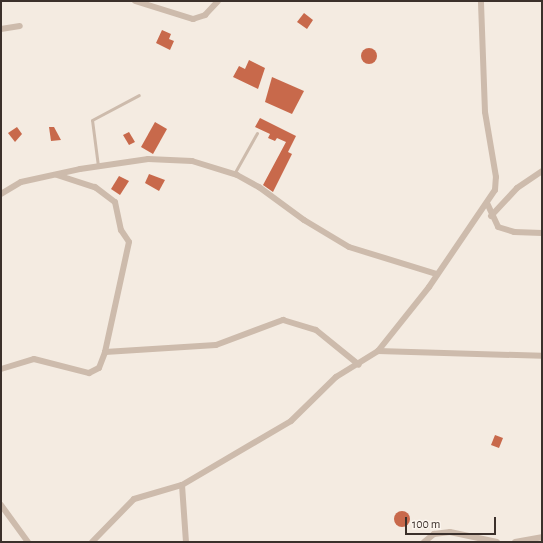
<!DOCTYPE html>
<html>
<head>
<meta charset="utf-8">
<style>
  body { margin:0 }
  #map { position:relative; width:543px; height:543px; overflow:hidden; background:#f4ebe1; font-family:"Alegreya Sans",sans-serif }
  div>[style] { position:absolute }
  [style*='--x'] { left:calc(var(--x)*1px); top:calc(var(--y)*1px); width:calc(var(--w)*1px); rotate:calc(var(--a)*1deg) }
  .building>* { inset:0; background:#c8694b }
  .round { border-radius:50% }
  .service>* { height:3px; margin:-1.5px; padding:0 1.5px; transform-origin:1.5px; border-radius:1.5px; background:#cdbbac }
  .minor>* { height:6px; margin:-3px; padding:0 3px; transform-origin:3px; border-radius:3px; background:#cdbbac }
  span { translate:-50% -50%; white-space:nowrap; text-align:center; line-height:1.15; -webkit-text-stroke:3px #fbf5ee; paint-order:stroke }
  .frame { position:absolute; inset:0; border:2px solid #3b302b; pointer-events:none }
  .scale { position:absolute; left:405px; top:517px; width:91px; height:18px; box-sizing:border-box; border:2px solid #3b302b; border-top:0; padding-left:5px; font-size:12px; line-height:14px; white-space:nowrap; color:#3b302b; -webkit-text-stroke:3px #fbf5ee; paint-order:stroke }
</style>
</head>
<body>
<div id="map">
  <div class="building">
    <i style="clip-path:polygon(304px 13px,313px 20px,307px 29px,297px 22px)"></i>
    <i style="clip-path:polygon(162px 30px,171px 34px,169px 39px,174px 41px,170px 50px,156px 43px)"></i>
    <i class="round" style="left:361px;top:48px;width:16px;height:16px"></i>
    <i style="clip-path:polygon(249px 60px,265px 68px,258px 89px,233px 77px,239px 66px,245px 69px)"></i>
    <i style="clip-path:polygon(272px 77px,304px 91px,292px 114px,265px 102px)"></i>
    <i style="clip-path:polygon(260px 118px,296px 136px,288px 152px,292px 154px,273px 192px,263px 185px,286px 142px,277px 138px,275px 141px,268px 138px,270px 134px,255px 127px)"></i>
    <i style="clip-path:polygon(155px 122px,167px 129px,153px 154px,141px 147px)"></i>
    <i style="clip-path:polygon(17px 127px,22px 134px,15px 142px,8px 133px)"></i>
    <i style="clip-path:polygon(49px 127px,54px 127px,61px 140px,51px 141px)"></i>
    <i style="clip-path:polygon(129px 132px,135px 142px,129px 145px,123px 135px)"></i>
    <i style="clip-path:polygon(149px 174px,165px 180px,159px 191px,145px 183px)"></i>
    <i style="clip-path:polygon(119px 176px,129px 181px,120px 195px,111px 189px)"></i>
    <i style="clip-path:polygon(495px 435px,503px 438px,499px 448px,491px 445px)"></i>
    <i class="round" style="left:394px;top:511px;width:16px;height:16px"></i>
  </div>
  <div class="service">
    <i style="--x:98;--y:166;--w:46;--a:-97.4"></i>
    <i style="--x:92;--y:120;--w:53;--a:-28"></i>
    <i style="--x:234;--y:174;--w:47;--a:-60.7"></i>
  </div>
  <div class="minor">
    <i style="--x:135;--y:1;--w:61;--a:17.2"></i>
    <i style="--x:193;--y:19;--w:13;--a:-18"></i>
    <i style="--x:205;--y:15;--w:19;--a:-47"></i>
    <i style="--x:1;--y:29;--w:19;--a:-9"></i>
    <i style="--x:57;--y:175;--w:40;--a:18"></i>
    <i style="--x:95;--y:187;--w:25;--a:37"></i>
    <i style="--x:115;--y:202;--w:29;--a:78"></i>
    <i style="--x:121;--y:230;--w:14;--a:56"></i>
    <i style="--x:129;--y:242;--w:113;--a:102.3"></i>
    <i style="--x:1;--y:194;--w:23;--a:-31"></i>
    <i style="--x:21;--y:182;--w:60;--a:-12.4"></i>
    <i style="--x:80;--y:169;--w:69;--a:-8.4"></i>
    <i style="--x:148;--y:159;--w:44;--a:2.6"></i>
    <i style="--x:192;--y:161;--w:47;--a:17.3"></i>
    <i style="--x:237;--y:175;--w:25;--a:29"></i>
    <i style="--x:259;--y:187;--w:56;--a:36.3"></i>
    <i style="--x:304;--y:220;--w:52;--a:31"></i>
    <i style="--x:349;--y:247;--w:92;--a:17.1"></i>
    <i style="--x:487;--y:203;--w:26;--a:65"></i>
    <i style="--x:498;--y:227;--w:17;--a:17"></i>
    <i style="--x:514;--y:232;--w:28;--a:2"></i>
    <i style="--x:491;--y:216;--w:38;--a:-47"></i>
    <i style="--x:517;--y:188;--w:30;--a:-34"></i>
    <i style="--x:378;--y:351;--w:164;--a:1.7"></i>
    <i style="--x:1;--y:369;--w:34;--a:-17"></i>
    <i style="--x:34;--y:359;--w:57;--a:14.3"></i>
    <i style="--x:89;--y:373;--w:11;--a:-27"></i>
    <i style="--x:99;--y:368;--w:17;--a:-69"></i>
    <i style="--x:105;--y:352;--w:111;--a:-3.6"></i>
    <i style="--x:216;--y:345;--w:72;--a:-20.5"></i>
    <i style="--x:283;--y:320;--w:34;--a:17"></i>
    <i style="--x:316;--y:330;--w:55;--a:39.1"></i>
    <i style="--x:182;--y:485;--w:57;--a:86"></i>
    <i style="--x:1;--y:505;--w:46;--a:53.9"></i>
    <i style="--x:92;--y:542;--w:60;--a:-45.7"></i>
    <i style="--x:134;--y:499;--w:50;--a:-16.3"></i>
    <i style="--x:182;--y:485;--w:126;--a:-30.4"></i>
    <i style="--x:291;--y:421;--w:63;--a:-44.4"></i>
    <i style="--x:336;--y:377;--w:49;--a:-31.8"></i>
    <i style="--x:378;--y:351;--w:82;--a:-51.4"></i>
    <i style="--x:429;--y:287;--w:117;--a:-55.8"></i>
    <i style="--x:495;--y:190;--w:13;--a:-86"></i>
    <i style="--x:496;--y:177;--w:66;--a:-99.6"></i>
    <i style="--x:485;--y:112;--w:111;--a:-92.1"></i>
    <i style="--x:424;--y:542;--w:13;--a:-39"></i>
    <i style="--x:434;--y:534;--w:16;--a:-7"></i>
    <i style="--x:450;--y:532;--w:48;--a:12"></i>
    <i style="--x:515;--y:542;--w:27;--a:-10"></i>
  </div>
  <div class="frame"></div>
  <div class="scale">100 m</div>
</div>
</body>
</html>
